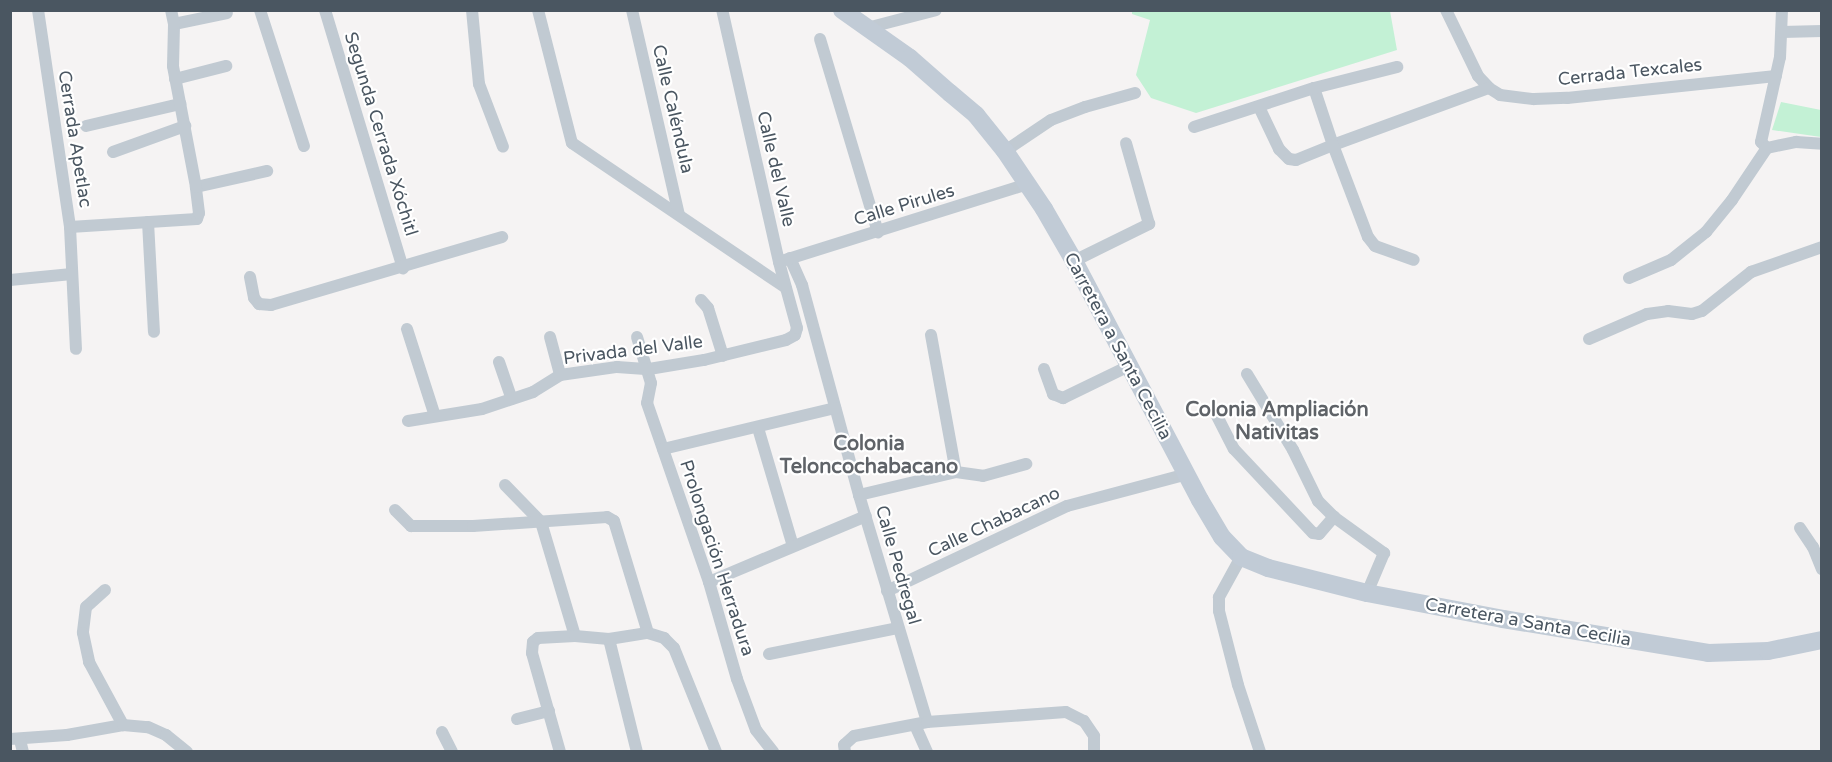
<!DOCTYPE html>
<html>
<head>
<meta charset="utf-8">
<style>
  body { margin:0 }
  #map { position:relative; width:1832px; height:762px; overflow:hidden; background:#f5f3f3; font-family:"Varela Round",sans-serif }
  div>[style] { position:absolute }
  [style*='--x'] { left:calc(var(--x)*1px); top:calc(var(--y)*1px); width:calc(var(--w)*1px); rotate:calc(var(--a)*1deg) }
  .green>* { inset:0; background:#c3f1d5 }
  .minor>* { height:12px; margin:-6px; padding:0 6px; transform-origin:6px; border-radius:6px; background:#c1cad2 }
  .secondary>* { height:18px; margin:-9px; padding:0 9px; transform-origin:9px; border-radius:9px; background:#c1cbd6 }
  span { translate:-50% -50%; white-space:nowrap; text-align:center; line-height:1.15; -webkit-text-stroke:4.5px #fff; paint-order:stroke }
  .street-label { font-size:18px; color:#4a5661 }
  .neighbourhood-label { font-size:20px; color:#5f6368; font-weight:700 }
  .frame { position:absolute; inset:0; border:12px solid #4a5661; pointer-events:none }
</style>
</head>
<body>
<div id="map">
  <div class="green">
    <i style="clip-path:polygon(1132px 10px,1390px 11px,1397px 50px,1196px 113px,1151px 98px,1136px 75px,1150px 20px,1132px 14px)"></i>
    <i style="clip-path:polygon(1781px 102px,1821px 110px,1821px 137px,1772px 130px)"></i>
  </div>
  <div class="minor">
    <i style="--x:38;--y:10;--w:219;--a:81.6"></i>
    <i style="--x:70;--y:227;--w:122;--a:87.2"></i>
    <i style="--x:260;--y:10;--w:143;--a:72.1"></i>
    <i style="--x:325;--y:10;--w:270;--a:73.2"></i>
    <i style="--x:472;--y:10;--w:74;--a:84.6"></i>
    <i style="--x:479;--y:84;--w:67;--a:69.1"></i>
    <i style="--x:538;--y:10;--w:137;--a:75.7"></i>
    <i style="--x:572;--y:143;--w:258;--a:34.1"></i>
    <i style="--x:632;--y:10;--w:210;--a:77.1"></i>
    <i style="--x:1446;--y:10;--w:73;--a:64.1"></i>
    <i style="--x:1478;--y:76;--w:16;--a:47"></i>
    <i style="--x:1489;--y:88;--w:13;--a:32"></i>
    <i style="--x:1500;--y:95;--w:34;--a:7"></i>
    <i style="--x:1534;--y:99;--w:33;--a:-2"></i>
    <i style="--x:1567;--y:98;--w:210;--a:-6"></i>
    <i style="--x:1782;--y:10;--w:47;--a:92.4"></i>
    <i style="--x:1780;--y:57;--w:87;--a:102.6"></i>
    <i style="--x:1761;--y:142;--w:8;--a:45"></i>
    <i style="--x:1767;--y:148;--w:30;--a:-12"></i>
    <i style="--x:1796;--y:142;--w:26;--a:4"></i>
    <i style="--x:174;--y:24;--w:54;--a:-11.7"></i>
    <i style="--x:867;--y:28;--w:71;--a:-14.6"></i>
    <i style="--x:1782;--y:32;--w:40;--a:-1.4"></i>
    <i style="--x:820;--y:39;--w:202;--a:73.3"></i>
    <i style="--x:175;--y:79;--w:53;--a:-14.3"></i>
    <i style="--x:1314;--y:88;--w:60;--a:71.6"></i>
    <i style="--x:1333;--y:145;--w:166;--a:-20.1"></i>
    <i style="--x:1259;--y:107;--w:47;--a:64.5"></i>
    <i style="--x:1279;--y:149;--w:14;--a:45"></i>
    <i style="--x:1289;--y:159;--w:7;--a:8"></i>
    <i style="--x:1296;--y:160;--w:40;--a:-22"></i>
    <i style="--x:1333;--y:145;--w:98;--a:69.2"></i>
    <i style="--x:1368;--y:237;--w:11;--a:52"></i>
    <i style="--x:1375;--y:246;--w:41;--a:19.7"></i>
    <i style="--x:86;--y:126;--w:97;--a:-13.2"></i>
    <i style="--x:1194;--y:127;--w:126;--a:-18"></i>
    <i style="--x:1314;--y:88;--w:86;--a:-14.2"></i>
    <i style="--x:1005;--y:151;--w:55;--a:-34"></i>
    <i style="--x:1051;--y:120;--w:36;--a:-21"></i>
    <i style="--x:1085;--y:107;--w:52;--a:-15.6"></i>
    <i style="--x:113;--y:152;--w:77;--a:-19.9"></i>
    <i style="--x:196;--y:187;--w:73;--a:-12.7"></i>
    <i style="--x:148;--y:222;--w:110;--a:86.9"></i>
    <i style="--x:70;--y:227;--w:127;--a:-3.6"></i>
    <i style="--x:197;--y:219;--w:6;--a:-72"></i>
    <i style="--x:199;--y:213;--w:26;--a:-97"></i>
    <i style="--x:196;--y:187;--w:123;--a:-100.8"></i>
    <i style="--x:173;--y:66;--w:42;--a:-88.6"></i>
    <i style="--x:174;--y:24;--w:14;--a:-102"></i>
    <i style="--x:790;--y:258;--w:30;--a:66"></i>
    <i style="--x:802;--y:285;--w:218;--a:74.8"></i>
    <i style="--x:859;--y:495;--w:237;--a:73.3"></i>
    <i style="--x:927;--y:722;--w:74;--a:169.1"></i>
    <i style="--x:854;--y:736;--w:13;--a:138"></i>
    <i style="--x:844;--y:745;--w:7;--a:82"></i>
    <i style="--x:785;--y:260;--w:254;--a:-17.4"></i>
    <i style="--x:1074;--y:261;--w:84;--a:-26.3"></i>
    <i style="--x:1149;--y:224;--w:84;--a:-105.9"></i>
    <i style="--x:250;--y:277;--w:21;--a:79"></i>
    <i style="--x:254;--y:298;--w:8;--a:50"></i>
    <i style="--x:259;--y:304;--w:12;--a:5"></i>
    <i style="--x:271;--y:305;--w:241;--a:-16.4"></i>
    <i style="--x:1629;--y:278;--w:46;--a:-23.2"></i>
    <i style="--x:1671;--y:260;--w:45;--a:-38.7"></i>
    <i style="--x:1706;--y:232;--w:41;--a:-50.9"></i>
    <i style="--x:1732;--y:200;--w:63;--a:-56.1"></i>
    <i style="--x:10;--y:280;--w:62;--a:-5.5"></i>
    <i style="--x:701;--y:300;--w:11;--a:49"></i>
    <i style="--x:708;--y:308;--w:50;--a:72.6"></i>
    <i style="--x:407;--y:329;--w:91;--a:72.2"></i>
    <i style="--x:931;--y:335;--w:139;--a:79.7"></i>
    <i style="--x:550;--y:337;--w:39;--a:75"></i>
    <i style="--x:637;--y:337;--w:48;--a:73.1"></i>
    <i style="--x:651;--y:383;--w:20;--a:101"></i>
    <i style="--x:647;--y:403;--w:189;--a:70.9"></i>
    <i style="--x:709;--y:582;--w:101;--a:73.9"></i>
    <i style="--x:737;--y:679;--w:54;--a:69.6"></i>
    <i style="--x:756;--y:730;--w:28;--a:52"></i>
    <i style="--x:1589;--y:339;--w:63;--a:-23.3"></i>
    <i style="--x:1647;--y:314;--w:21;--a:-8"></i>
    <i style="--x:1668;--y:311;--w:24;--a:7"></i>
    <i style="--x:1692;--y:314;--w:10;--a:-17"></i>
    <i style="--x:1702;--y:311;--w:63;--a:-38.5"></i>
    <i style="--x:1751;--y:272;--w:75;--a:-19.4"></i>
    <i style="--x:499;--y:362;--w:39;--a:71"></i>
    <i style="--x:1044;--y:369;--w:27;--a:70"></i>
    <i style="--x:1053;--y:394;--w:11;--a:22"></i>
    <i style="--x:1063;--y:398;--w:73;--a:-25.9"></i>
    <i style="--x:1247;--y:374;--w:89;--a:58.8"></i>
    <i style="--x:1293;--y:450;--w:57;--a:63.9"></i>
    <i style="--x:1318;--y:501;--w:23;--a:45"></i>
    <i style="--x:1334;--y:517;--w:62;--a:35.8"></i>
    <i style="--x:1384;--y:553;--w:43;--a:113"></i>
    <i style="--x:1217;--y:416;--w:37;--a:63"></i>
    <i style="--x:1234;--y:449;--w:115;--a:46.8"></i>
    <i style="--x:1313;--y:533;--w:6;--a:9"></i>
    <i style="--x:1319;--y:534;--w:23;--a:-49"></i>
    <i style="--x:408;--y:421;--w:75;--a:-9.2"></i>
    <i style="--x:482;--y:409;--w:54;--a:-18.4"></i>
    <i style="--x:533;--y:392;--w:32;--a:-32"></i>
    <i style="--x:560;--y:375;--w:58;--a:-8"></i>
    <i style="--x:617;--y:367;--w:32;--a:4"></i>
    <i style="--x:649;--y:369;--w:56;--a:-9.3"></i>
    <i style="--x:704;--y:360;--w:84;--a:-13.7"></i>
    <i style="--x:786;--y:340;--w:10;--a:-29"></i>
    <i style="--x:795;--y:335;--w:7;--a:-74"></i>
    <i style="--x:797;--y:328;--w:68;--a:-105.3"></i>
    <i style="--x:779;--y:262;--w:258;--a:-102.7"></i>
    <i style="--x:758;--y:428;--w:123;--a:73.5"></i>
    <i style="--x:663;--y:449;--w:177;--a:-13.4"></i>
    <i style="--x:505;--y:485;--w:52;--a:45.8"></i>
    <i style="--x:541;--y:522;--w:119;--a:73.4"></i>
    <i style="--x:859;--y:495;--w:100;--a:-13.3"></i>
    <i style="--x:956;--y:472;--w:27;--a:8"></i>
    <i style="--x:983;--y:476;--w:45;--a:-15.6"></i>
    <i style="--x:395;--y:510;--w:23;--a:45"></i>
    <i style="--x:411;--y:526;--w:62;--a:0"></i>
    <i style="--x:473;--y:526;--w:134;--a:-3.8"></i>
    <i style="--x:607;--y:517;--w:8;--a:30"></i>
    <i style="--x:614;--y:521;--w:117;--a:73.1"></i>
    <i style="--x:648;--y:633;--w:17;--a:17"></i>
    <i style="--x:664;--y:638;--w:14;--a:45"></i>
    <i style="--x:674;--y:648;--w:112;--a:68"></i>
    <i style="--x:1800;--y:528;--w:23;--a:56"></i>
    <i style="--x:1813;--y:547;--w:24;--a:68"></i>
    <i style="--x:1241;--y:557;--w:46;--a:118.8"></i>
    <i style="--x:1219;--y:597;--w:14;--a:90"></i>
    <i style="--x:1219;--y:611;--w:76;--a:75.6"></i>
    <i style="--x:1238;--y:685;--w:71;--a:71.8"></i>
    <i style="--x:709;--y:582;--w:170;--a:-22.8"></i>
    <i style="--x:105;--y:590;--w:25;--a:138"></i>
    <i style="--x:86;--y:607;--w:26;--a:97"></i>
    <i style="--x:83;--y:633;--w:30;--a:78"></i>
    <i style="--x:89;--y:662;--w:72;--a:61.6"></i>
    <i style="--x:887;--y:591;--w:199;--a:-25.3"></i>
    <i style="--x:1067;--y:506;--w:124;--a:-14.9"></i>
    <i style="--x:609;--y:639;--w:116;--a:76.1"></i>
    <i style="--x:769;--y:654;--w:132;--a:-11.4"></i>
    <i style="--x:517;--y:719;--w:33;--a:-14"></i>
    <i style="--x:927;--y:722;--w:139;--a:-4.1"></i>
    <i style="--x:1066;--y:712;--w:20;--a:27"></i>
    <i style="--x:1084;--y:721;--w:18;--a:56"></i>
    <i style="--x:1094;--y:736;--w:16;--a:90"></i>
    <i style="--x:915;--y:725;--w:30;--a:66"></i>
    <i style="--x:442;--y:732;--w:22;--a:63"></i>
    <i style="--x:10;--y:739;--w:57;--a:-4"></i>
    <i style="--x:67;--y:735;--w:57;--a:-10.1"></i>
    <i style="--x:123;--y:725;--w:25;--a:5"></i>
    <i style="--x:148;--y:727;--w:20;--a:24"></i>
    <i style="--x:166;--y:735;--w:27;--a:39"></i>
    <i style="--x:20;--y:740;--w:12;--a:76"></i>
    <i style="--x:560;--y:752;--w:103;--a:-105.8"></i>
    <i style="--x:532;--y:653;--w:11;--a:-85"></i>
    <i style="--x:533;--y:642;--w:6;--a:-39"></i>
    <i style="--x:538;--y:638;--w:37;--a:-3"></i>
    <i style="--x:575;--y:636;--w:34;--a:5"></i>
    <i style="--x:609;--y:639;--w:39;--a:-9"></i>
  </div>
  <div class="secondary">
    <i style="--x:842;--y:10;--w:83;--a:35.2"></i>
    <i style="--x:910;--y:58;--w:53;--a:41.2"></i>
    <i style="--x:950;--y:93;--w:34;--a:40"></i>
    <i style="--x:976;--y:115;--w:46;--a:51.1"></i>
    <i style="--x:1005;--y:151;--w:70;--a:56.1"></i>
    <i style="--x:1044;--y:209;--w:60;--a:60"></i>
    <i style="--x:1074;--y:261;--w:270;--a:62.2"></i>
    <i style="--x:1200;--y:500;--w:43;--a:59.3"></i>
    <i style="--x:1222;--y:537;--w:28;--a:46"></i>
    <i style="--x:1241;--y:557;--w:29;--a:22"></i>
    <i style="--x:1268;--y:568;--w:102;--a:14.2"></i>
    <i style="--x:1367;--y:593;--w:138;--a:10.8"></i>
    <i style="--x:1503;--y:619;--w:208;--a:9.4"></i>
    <i style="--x:1708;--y:653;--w:60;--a:-1.9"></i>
    <i style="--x:1768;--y:651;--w:55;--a:-11.5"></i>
  </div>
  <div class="street-label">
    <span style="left:1630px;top:72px;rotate:-6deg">Cerrada Texcales</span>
    <span style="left:673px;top:109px;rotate:77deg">Calle Caléndula</span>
    <span style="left:381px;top:134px;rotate:73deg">Segunda Cerrada Xóchitl</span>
    <span style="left:75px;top:139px;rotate:81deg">Cerrada Apetlac</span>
    <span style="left:776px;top:169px;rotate:77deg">Calle del Valle</span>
    <span style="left:904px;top:205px;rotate:-17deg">Calle Pirules</span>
    <span style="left:1118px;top:346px;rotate:62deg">Carretera a Santa Cecilia</span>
    <span style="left:633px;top:350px;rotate:-7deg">Privada del Valle</span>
    <span style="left:994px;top:522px;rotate:-25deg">Calle Chabacano</span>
    <span style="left:717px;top:558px;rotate:72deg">Prolongación Herradura</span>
    <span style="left:898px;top:565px;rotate:74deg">Calle Pedregal</span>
    <span style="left:1528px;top:622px;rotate:10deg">Carretera a Santa Cecilia</span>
  </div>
  <div class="neighbourhood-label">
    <span style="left:1277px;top:422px">Colonia Ampliación<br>Nativitas</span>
    <span style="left:869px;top:456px">Colonia<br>Teloncochabacano</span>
  </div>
  <div class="frame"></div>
</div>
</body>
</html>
